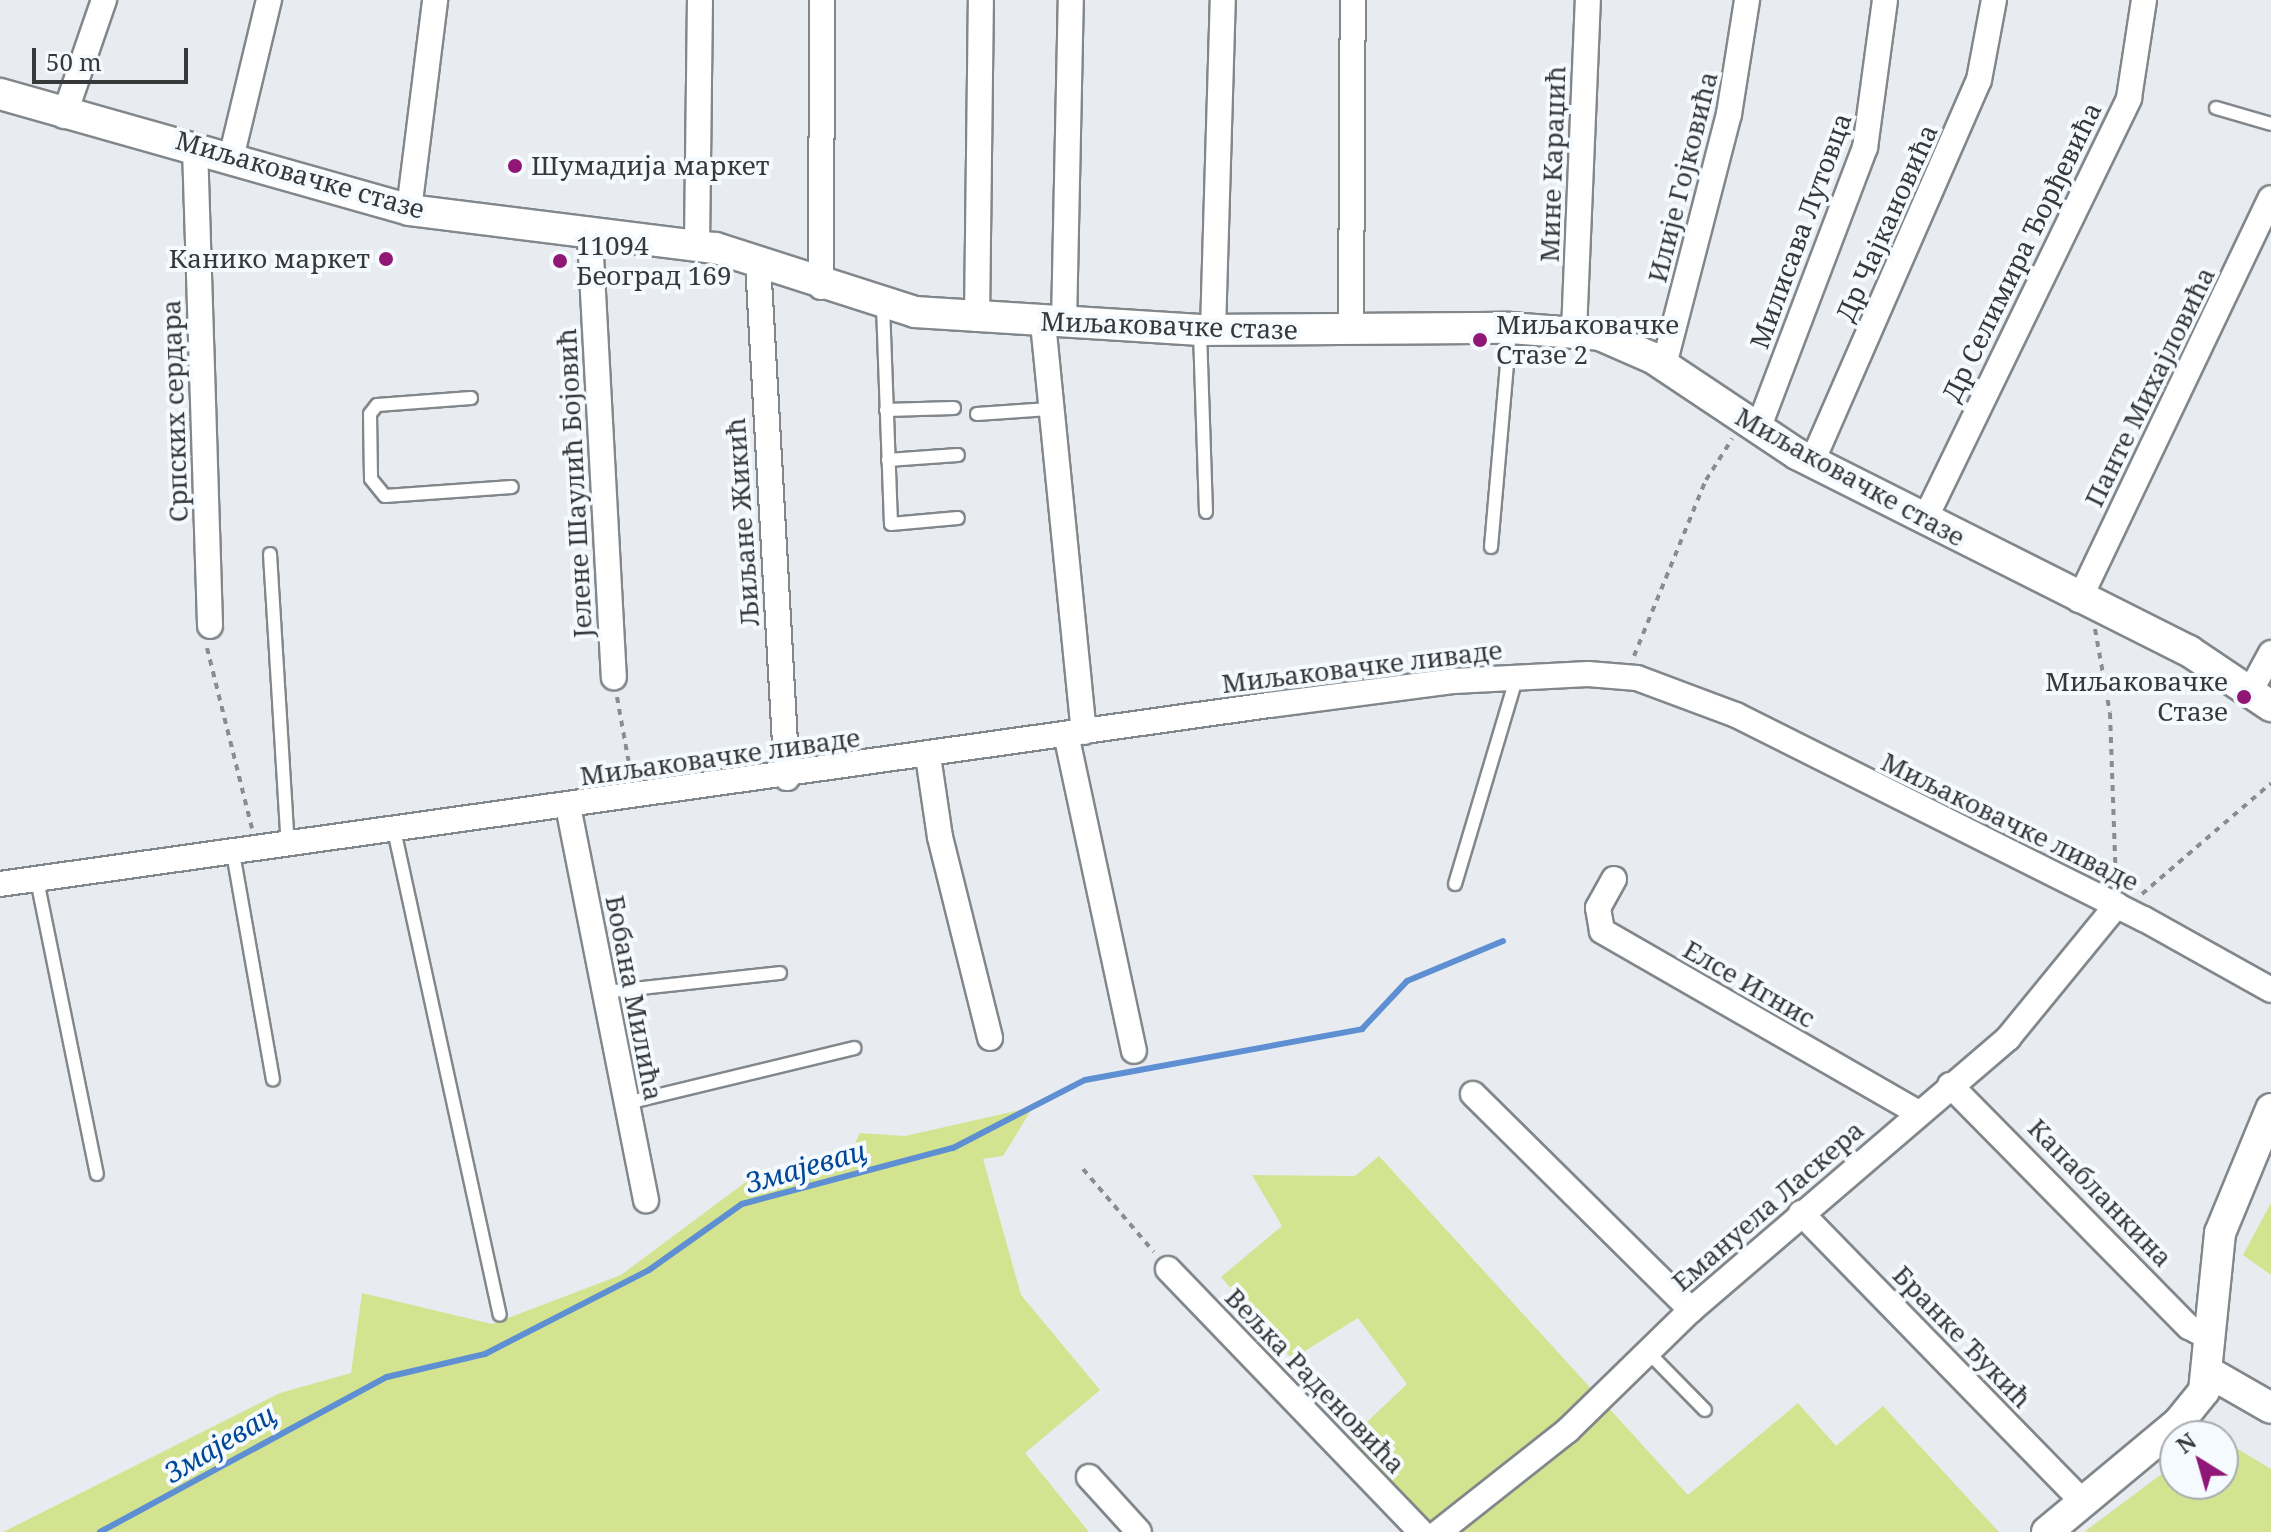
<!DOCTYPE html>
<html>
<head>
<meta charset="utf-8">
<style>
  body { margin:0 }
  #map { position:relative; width:2271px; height:1532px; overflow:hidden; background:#e8ecf1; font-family:"Noto Serif",serif }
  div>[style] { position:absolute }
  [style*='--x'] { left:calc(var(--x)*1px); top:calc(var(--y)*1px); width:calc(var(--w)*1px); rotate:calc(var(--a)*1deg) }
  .green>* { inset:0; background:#d4e390 }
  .stream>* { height:6px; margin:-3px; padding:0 3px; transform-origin:3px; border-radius:3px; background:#5d8fd2 }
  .path>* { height:4px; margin-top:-2px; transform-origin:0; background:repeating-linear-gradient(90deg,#898c90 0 6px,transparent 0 12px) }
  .roads { filter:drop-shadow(2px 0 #82878b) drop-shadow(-2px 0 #82878b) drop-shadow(0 2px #82878b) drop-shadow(0 -2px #82878b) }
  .service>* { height:12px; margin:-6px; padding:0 6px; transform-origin:6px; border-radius:6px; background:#fff }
  .minor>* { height:24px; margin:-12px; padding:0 12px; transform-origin:12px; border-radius:12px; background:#fff }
  .tertiary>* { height:30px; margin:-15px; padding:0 15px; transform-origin:15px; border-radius:15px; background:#fff }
  .dots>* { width:22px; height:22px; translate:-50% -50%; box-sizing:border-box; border:4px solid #f5fafe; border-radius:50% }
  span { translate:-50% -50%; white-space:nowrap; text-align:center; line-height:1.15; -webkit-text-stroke:8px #f5fafe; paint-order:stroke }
  .street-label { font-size:26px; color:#36383a }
  .poi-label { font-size:26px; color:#36383a }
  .left { translate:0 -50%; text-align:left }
  .right { translate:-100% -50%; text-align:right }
  .water-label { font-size:28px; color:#004797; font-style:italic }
  .north { position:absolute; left:2159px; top:1420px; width:80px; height:80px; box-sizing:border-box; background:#f5fafe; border:2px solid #a9acb0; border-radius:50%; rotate:323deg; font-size:22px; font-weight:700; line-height:32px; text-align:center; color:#36383a }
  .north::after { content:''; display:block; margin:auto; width:28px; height:36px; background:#901775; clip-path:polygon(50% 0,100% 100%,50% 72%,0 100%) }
  .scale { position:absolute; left:32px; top:48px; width:156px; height:36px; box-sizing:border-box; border:4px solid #36383a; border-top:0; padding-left:10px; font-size:24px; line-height:28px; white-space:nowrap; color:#36383a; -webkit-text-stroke:6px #f5fafe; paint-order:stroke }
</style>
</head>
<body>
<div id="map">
  <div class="green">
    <i style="clip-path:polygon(1033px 1107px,1003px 1156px,983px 1159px,1021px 1295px,1100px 1390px,1025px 1453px,1089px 1532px,3px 1532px,280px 1393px,351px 1373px,362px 1293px,492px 1324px,621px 1275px,747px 1181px,843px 1167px,860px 1133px,905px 1136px)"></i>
    <i style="clip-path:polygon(1379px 1156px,1688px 1495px,1798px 1403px,1836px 1446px,1883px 1406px,1999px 1532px,1435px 1532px,1349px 1439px,1407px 1384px,1358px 1318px,1292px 1359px,1221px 1277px,1282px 1226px,1252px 1175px,1355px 1176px)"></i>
    <i style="clip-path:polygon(2271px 1203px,2271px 1275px,2243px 1255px)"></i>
    <i style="clip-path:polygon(2223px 1440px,2271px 1469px,2271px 1532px,2084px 1532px,2175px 1464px,2175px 1484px,2223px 1484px)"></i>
  </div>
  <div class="stream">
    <i style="--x:100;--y:1532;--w:326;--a:-28.4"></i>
    <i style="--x:387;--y:1377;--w:101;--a:-13.2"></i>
    <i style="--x:485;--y:1354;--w:184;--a:-27.1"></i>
    <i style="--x:649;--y:1270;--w:114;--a:-35.4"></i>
    <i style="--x:742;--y:1204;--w:218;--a:-14.9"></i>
    <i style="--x:953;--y:1148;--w:148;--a:-27.3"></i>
    <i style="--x:1085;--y:1080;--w:282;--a:-10.4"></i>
    <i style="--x:1362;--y:1029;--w:66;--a:-46.8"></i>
    <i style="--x:1407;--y:981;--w:104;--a:-22.6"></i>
  </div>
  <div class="path">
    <i style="--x:2095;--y:629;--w:85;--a:79.9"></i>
    <i style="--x:2110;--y:713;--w:170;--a:88"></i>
    <i style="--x:207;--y:648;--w:186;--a:76"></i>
    <i style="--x:1634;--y:656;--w:190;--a:-67.8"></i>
    <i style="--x:1706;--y:480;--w:49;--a:-57.6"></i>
    <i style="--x:617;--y:697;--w:79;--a:79.8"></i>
    <i style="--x:2142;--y:894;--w:170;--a:-40.7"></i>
    <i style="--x:1083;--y:1169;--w:109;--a:49.5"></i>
  </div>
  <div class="roads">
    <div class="service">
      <i style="--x:2216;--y:108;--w:57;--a:16.2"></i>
      <i style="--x:883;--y:306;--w:218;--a:87.9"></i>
      <i style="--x:891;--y:524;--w:67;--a:-5.1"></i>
      <i style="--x:1200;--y:332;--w:180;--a:88.1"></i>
      <i style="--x:471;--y:398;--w:94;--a:175.7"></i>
      <i style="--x:377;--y:405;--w:11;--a:128"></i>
      <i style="--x:370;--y:414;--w:65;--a:89.1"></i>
      <i style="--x:371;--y:479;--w:22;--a:51"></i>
      <i style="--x:385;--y:496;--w:127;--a:-4.1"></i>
      <i style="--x:886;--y:410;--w:68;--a:-1.7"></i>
      <i style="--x:977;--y:414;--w:72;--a:-4"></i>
      <i style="--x:888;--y:460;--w:70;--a:-4.1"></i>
      <i style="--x:1491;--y:547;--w:220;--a:-85"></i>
      <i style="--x:270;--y:554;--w:292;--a:86.5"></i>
      <i style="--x:394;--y:830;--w:496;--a:77.7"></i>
      <i style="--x:233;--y:853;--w:230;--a:80"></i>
      <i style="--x:37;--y:880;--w:300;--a:78.5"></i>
      <i style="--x:1455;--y:884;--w:217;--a:-73.4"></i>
      <i style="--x:605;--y:992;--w:176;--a:-6.2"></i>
      <i style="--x:627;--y:1103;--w:234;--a:-13.6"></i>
      <i style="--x:1646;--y:1350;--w:84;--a:45.5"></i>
    </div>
    <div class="minor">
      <i style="--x:64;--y:116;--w:123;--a:-71"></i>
      <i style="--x:195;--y:147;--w:479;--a:88.2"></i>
      <i style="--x:231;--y:158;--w:163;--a:-76.5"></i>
      <i style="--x:409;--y:210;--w:212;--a:-82.9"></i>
      <i style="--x:590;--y:237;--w:441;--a:86.9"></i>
      <i style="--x:697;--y:244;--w:244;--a:-89.3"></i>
      <i style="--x:758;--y:263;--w:516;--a:86.78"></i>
      <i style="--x:821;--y:287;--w:287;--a:-89.8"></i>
      <i style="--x:977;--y:319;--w:319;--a:-89.3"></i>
      <i style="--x:1043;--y:323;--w:411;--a:84.3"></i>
      <i style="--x:1064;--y:324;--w:324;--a:-88.8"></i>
      <i style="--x:1213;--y:330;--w:330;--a:-88.3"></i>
      <i style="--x:1351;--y:330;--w:330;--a:-89.7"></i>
      <i style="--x:1574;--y:331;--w:331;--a:-87.6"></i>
      <i style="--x:1664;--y:365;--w:259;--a:-75.5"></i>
      <i style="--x:1729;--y:114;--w:115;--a:-81"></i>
      <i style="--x:1758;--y:429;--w:301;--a:-69.2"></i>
      <i style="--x:1865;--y:148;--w:149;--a:-82.3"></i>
      <i style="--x:1812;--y:462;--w:417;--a:-66.4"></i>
      <i style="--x:1979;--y:80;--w:81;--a:-79.4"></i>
      <i style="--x:1924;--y:521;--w:470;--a:-64.1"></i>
      <i style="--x:2129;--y:98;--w:99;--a:-81.3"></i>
      <i style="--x:2079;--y:600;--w:445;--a:-64.5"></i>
      <i style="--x:2251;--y:690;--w:42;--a:-61.6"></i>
      <i style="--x:1066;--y:734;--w:324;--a:77.9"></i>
      <i style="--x:928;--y:756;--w:82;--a:81.6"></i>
      <i style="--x:940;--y:837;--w:207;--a:76"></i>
      <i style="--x:568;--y:806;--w:402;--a:78.8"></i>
      <i style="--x:1614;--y:879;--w:33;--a:119"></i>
      <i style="--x:1598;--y:908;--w:23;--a:80"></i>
      <i style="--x:1602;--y:931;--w:365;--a:29.9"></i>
      <i style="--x:0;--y:884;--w:1282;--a:-8.03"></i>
      <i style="--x:1269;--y:705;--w:187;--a:-7.4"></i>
      <i style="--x:1454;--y:681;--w:134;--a:-3"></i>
      <i style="--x:1588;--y:674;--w:49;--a:4.7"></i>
      <i style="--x:1637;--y:678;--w:106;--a:20.5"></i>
      <i style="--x:1736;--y:715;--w:456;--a:26.6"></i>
      <i style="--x:2144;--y:919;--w:145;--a:29.2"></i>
      <i style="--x:1950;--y:1085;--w:340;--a:45.4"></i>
      <i style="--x:2189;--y:1327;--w:24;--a:28"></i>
      <i style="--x:1473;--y:1094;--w:307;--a:44.7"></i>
      <i style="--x:1801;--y:1213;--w:402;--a:45.7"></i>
      <i style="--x:1168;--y:1269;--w:365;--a:46.1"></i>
      <i style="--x:1089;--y:1477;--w:74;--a:47.7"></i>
      <i style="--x:1439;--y:1532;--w:164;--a:-38.3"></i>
      <i style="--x:1568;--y:1430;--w:172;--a:-44.3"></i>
      <i style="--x:1691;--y:1310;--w:418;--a:-40.6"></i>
      <i style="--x:2008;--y:1038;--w:172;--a:-50.7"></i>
    </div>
    <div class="tertiary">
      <i style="--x:0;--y:94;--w:425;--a:15.8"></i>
      <i style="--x:409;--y:210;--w:309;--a:7.1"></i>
      <i style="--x:716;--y:248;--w:209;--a:17.8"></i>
      <i style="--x:915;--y:312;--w:286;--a:3.6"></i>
      <i style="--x:1200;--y:330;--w:310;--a:-0.4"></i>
      <i style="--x:1510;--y:328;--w:90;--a:4.4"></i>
      <i style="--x:1600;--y:335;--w:58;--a:23.5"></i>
      <i style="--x:1653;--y:358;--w:173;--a:33.7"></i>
      <i style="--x:1797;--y:454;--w:439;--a:26.7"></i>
      <i style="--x:2189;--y:651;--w:99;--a:33.9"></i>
      <i style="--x:2210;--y:1373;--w:70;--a:29.8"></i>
      <i style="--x:2047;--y:1532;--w:172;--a:-39.8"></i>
      <i style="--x:2179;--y:1422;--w:40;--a:-51"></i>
      <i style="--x:2204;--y:1391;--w:159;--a:-84.2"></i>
      <i style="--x:2220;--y:1233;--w:134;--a:-67.6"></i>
    </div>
  </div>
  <div class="dots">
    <i style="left:515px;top:166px;background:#901775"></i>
    <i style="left:386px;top:259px;background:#901775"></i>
    <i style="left:560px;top:261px;background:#901775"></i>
    <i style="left:1480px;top:340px;background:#901775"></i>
    <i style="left:2244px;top:697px;background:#901775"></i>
  </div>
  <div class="street-label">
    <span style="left:1553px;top:164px;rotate:-88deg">Мине Караџић</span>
    <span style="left:300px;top:175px;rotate:16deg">Миљаковачке стазе</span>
    <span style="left:1683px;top:177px;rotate:-76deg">Илије Гојковића</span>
    <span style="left:1887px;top:223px;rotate:-66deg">Др Чајкановића</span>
    <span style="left:1801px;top:231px;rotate:-70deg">Милисава Лутовца</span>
    <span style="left:2022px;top:252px;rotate:-64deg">Др Селимира Ђорђевића</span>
    <span style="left:1169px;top:326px;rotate:2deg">Миљаковачке стазе</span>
    <span style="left:2150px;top:387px;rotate:-64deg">Панте Михајловића</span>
    <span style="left:175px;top:411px;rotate:-92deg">Српских сердара</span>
    <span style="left:1850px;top:477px;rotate:29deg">Миљаковачке стазе</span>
    <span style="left:575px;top:483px;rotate:-93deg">Јелене Шаулић Бојовић</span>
    <span style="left:743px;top:522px;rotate:-94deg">Љиљане Жикић</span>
    <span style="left:1362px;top:667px;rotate:-7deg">Миљаковачке ливаде</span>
    <span style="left:720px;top:757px;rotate:-8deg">Миљаковачке ливаде</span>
    <span style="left:2010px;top:822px;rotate:26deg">Миљаковачке ливаде</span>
    <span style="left:1749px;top:984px;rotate:30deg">Елсе Игнис</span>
    <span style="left:634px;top:998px;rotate:79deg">Бобана Милића</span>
    <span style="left:2100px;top:1193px;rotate:46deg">Капабланкина</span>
    <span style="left:1768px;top:1206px;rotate:-41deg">Емануела Ласкера</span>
    <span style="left:1962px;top:1337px;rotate:46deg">Бранке Ђукић</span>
    <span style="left:1315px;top:1381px;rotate:46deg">Вељка Раденовића</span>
  </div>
  <div class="poi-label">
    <span class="left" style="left:531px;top:166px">Шумадија маркет</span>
    <span class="left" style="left:576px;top:261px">11094<br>Београд 169</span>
    <span class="right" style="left:370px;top:259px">Канико маркет</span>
    <span class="left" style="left:1496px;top:340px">Миљаковачке<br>Стазе 2</span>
    <span class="right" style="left:2228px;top:697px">Миљаковачке<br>Стазе</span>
  </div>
  <div class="water-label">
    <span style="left:805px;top:1166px;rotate:-16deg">Змајевац</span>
    <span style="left:219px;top:1443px;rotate:-31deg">Змајевац</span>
  </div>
  <div class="north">N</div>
  <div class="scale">50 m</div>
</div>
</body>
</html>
